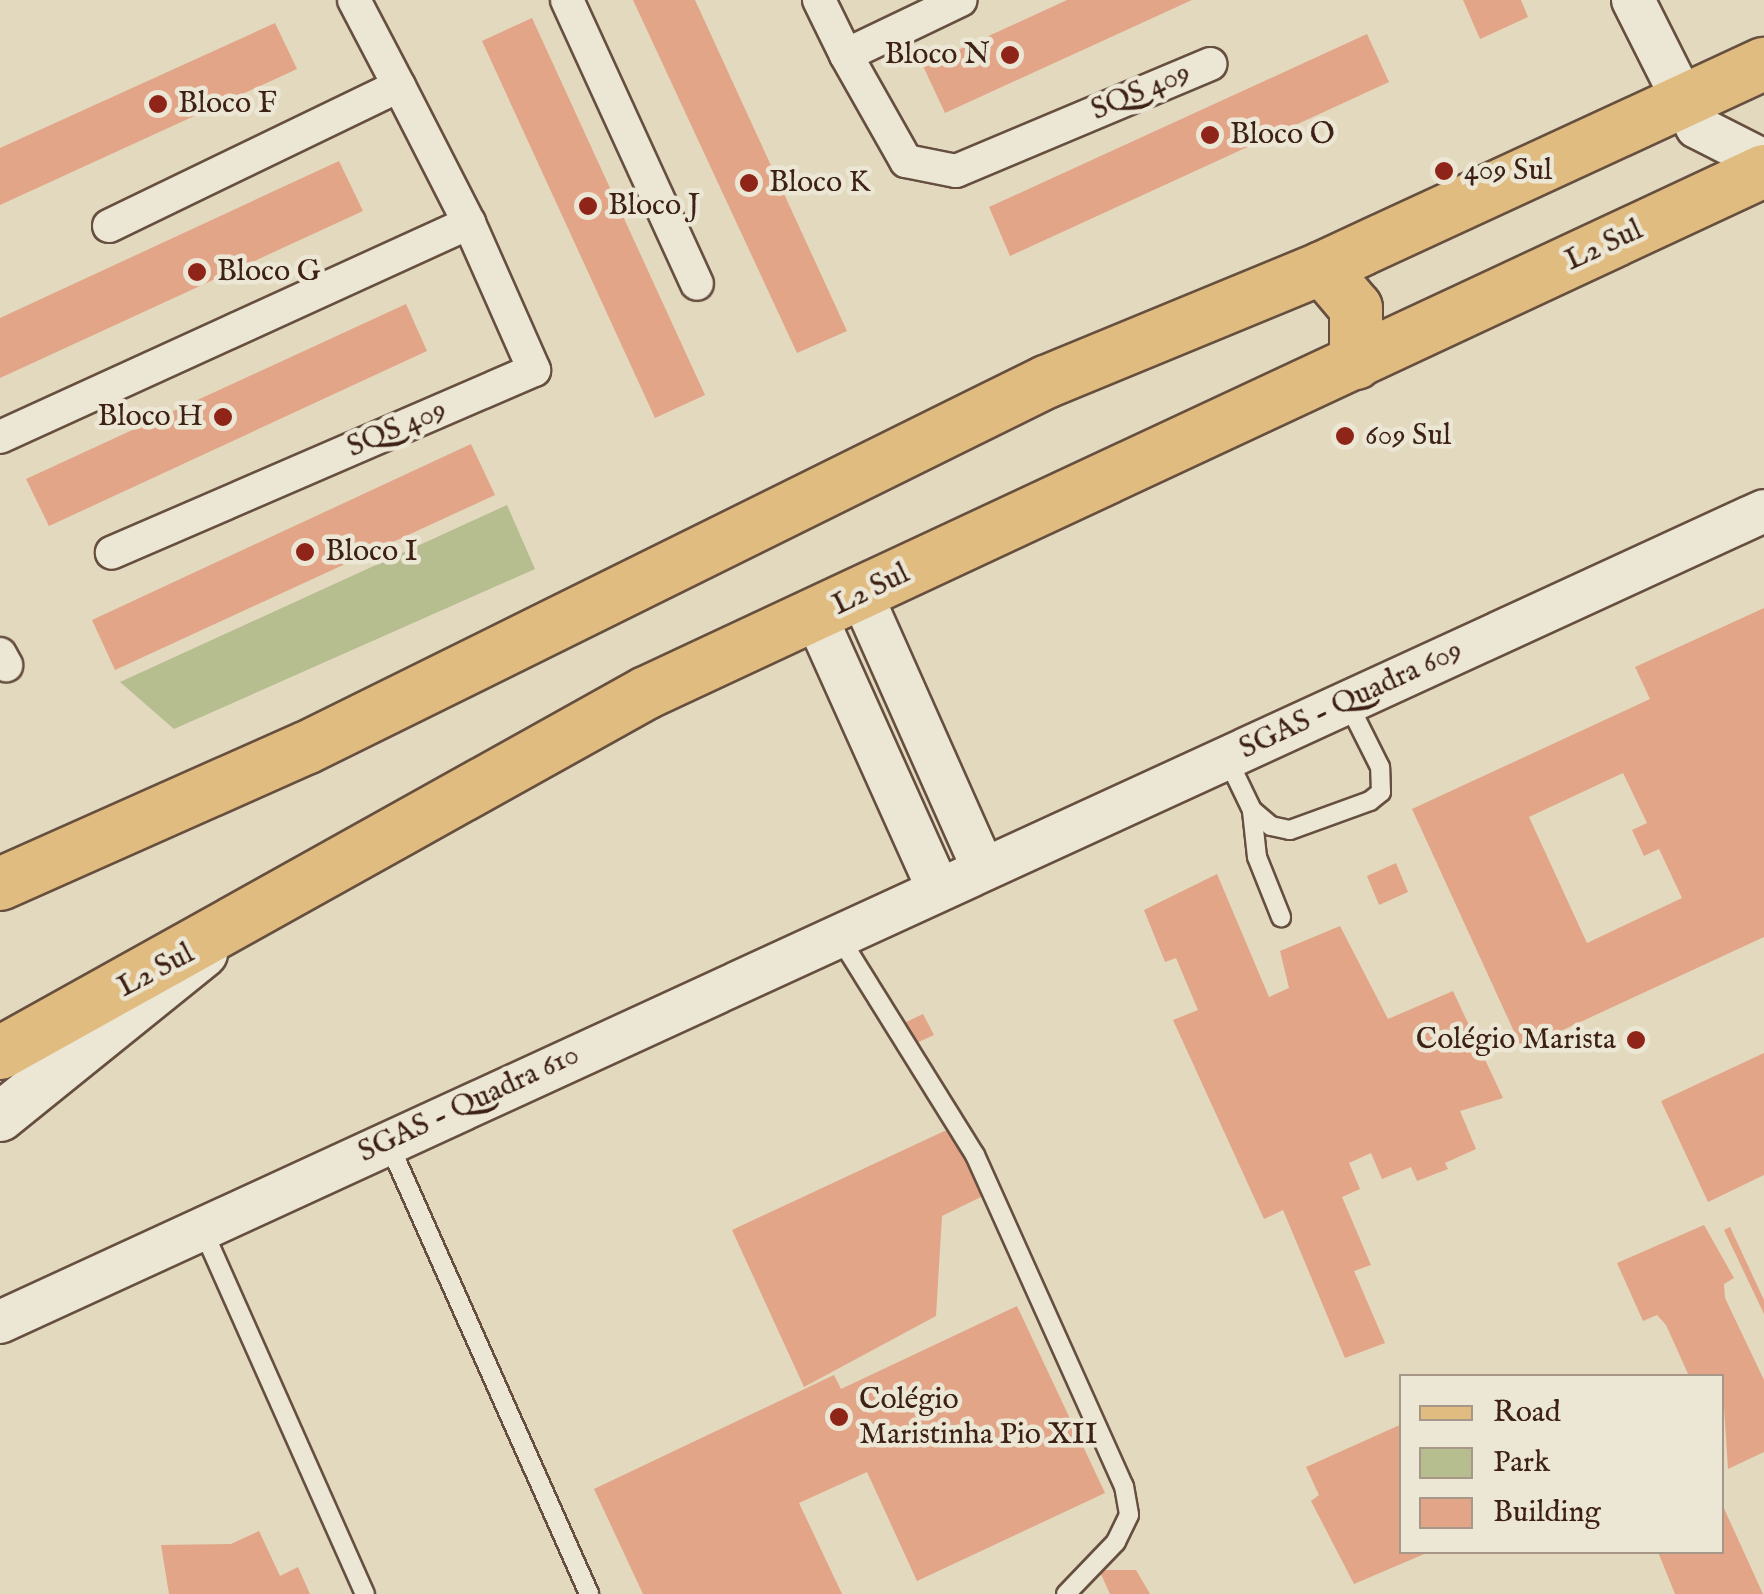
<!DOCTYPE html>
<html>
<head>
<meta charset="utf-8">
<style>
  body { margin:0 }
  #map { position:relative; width:1764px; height:1594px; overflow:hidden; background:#e2d9bf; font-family:"IM FELL English",serif }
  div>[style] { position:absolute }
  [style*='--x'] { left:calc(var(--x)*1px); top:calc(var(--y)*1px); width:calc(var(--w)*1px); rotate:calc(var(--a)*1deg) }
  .green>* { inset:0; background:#b6be90 }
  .building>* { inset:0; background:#e3a587 }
  .roads { filter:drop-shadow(2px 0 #664f3f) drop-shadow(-2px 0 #664f3f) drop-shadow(0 2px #664f3f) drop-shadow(0 -2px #664f3f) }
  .service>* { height:18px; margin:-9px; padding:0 9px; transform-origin:9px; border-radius:9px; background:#ece6d5 }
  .minor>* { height:32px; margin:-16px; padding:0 16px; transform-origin:16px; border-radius:16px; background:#ece6d5 }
  .tertiary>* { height:42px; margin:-21px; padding:0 21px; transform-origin:21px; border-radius:21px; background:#ece6d5 }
  .secondary>* { height:48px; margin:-24px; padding:0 24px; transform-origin:24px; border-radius:24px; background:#ece6d5 }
  .primary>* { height:52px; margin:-26px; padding:0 26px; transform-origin:26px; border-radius:26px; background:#e1bc80 }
  .dots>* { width:28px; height:28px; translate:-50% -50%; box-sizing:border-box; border:5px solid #ece6d5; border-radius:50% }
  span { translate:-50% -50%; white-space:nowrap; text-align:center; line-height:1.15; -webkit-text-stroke:9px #ece6d5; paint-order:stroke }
  .poi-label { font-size:30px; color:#3d2114 }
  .right { translate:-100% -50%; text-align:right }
  .left { translate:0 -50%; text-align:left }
  .street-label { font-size:30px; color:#3d2114 }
  .legend { position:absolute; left:1399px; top:1374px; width:325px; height:180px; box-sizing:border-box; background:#ece6d5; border:2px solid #a69788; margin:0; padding:12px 18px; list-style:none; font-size:30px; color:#3d2114 }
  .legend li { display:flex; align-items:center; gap:20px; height:50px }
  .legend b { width:50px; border:2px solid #a69788 }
</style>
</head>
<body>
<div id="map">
  <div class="green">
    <i style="clip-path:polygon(507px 505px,535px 569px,174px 729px,120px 682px)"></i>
  </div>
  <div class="building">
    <i style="clip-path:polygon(633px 0,695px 0,847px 331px,797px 353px)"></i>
    <i style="clip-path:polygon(1067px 0,1192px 0,945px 113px,923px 66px)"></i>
    <i style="clip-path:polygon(1463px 0,1521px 0,1528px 17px,1480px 39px)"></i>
    <i style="clip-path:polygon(532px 18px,705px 395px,655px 418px,482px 41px)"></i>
    <i style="clip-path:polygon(275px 23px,297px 69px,0 205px,0 148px)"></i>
    <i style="clip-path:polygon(1367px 34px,1389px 82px,1010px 256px,989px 207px)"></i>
    <i style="clip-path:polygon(339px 161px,363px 211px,0 378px,0 318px)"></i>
    <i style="clip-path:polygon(406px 304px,427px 351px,49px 526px,26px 479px)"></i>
    <i style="clip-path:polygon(471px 444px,495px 495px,115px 670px,92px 620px)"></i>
    <i style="clip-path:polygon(evenodd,1764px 608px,1764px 937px,1522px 1049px,1412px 809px,1650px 699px,1635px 667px,1764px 608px,1623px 773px,1647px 823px,1632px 830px,1644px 856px,1659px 849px,1682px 898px,1587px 943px,1529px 817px,1623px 773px)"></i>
    <i style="clip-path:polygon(1396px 863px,1408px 892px,1379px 905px,1367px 876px)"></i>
    <i style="clip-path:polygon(1217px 874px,1269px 997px,1289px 988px,1280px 951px,1340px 926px,1388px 1019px,1453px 991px,1503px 1098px,1460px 1111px,1476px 1149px,1445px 1163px,1448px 1169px,1417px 1181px,1411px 1167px,1382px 1179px,1371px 1153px,1349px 1163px,1360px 1189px,1342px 1197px,1371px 1265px,1354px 1271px,1385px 1343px,1345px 1358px,1283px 1210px,1264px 1219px,1173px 1020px,1198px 1010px,1176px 958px,1165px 962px,1144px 910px)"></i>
    <i style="clip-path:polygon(923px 1014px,934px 1035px,912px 1045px,902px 1024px)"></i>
    <i style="clip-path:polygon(1764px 1053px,1764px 1175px,1708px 1202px,1661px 1101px)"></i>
    <i style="clip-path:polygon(953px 1127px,985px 1195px,942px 1216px,936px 1316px,804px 1387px,732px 1230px)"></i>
    <i style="clip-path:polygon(1704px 1225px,1734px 1278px,1724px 1284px,1725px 1298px,1764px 1380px,1764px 1452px,1728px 1469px,1722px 1376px,1689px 1376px,1666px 1325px,1657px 1315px,1643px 1321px,1617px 1263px)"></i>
    <i style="clip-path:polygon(1730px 1227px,1764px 1300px,1764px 1314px,1724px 1230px)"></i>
    <i style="clip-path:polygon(1017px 1306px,1105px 1493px,917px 1581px,867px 1472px,799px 1503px,842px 1594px,643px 1594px,594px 1489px,834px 1375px,841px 1389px)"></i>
    <i style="clip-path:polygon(1402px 1424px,1402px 1552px,1429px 1552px,1354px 1584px,1311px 1501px,1319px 1495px,1306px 1467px)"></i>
    <i style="clip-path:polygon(1722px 1504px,1763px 1594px,1675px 1594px,1658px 1552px,1722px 1552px)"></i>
    <i style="clip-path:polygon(259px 1531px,280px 1576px,298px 1567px,310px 1594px,169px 1594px,161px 1545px,231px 1544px)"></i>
    <i style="clip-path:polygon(1099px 1570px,1136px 1570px,1150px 1594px,1110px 1594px)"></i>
  </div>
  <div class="roads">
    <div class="service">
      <i style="--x:1227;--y:758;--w:58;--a:64.3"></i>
      <i style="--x:1252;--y:810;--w:25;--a:40"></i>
      <i style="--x:1271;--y:826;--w:19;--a:12"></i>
      <i style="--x:1290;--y:830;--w:85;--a:-19.9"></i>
      <i style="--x:1370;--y:801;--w:14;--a:-39"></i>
      <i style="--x:1381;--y:792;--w:25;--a:-92"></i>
      <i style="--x:1380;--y:767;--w:72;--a:-116.6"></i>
      <i style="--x:1252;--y:811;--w:46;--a:83.8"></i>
      <i style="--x:1257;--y:857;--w:65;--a:68.2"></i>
      <i style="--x:838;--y:935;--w:259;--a:58.1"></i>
      <i style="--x:975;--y:1155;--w:363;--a:65.8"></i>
      <i style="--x:1124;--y:1486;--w:29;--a:80"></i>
      <i style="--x:1129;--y:1515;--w:30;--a:116"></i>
      <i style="--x:1116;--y:1542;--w:72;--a:133.9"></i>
      <i style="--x:388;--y:1142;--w:495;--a:66"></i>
      <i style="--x:202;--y:1228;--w:401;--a:66"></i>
    </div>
    <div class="minor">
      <i style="--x:354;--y:0;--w:97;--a:62.4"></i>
      <i style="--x:567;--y:0;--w:312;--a:65.4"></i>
      <i style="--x:819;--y:0;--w:61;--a:63.9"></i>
      <i style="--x:846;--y:55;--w:127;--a:-25.6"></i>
      <i style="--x:846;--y:55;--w:122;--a:60.5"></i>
      <i style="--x:906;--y:161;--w:51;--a:11.3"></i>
      <i style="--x:956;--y:171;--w:276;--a:-22.8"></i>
      <i style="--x:109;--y:226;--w:322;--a:-25.8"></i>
      <i style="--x:399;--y:86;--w:154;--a:62.9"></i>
      <i style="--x:0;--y:437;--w:516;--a:-24.53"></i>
      <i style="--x:469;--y:223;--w:161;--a:66.1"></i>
      <i style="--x:534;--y:370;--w:460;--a:156.6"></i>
      <i style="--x:0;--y:654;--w:13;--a:61"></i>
    </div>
    <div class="tertiary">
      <i style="--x:1633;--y:0;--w:142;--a:63.3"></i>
      <i style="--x:1697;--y:127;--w:75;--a:26.9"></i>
      <i style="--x:861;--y:594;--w:300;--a:66"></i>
      <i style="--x:816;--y:617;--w:297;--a:65.8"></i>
      <i style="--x:0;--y:1322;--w:1941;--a:-24.69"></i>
    </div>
    <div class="secondary">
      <i style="--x:0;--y:1117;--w:261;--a:-38.9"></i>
    </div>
    <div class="primary">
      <i style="--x:1322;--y:268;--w:52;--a:49.6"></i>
      <i style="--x:1356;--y:308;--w:55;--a:90"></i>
      <i style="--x:0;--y:884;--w:335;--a:-24"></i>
      <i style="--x:306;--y:748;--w:826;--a:-26.32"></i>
      <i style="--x:1046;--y:382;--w:299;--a:-22.4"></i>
      <i style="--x:1322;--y:268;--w:487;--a:-24.8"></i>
      <i style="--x:0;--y:1053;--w:740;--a:-29.13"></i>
      <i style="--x:646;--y:693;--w:1234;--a:-25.03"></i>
    </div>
  </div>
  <div class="dots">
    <i style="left:1010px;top:55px;background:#8f2418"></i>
    <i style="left:158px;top:104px;background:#8f2418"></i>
    <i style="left:1210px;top:135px;background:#8f2418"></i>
    <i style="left:1444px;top:171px;background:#8f2418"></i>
    <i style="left:749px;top:183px;background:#8f2418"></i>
    <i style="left:588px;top:206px;background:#8f2418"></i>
    <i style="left:197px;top:272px;background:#8f2418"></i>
    <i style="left:223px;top:417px;background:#8f2418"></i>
    <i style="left:1345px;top:436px;background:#8f2418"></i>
    <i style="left:305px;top:552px;background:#8f2418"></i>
    <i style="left:1636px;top:1040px;background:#8f2418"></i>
    <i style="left:839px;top:1417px;background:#8f2418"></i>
  </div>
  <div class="poi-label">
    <span class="right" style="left:990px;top:55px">Bloco N</span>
    <span class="left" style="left:178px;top:104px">Bloco F</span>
    <span class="left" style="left:1230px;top:135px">Bloco O</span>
    <span class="left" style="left:1464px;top:171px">409 Sul</span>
    <span class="left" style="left:769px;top:183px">Bloco K</span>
    <span class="left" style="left:608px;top:206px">Bloco J</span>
    <span class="left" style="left:217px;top:272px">Bloco G</span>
    <span class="right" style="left:203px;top:417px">Bloco H</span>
    <span class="left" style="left:1365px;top:436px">609 Sul</span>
    <span class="left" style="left:325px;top:552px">Bloco I</span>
    <span class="right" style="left:1616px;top:1040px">Colégio Marista</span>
    <span class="left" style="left:859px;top:1417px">Colégio<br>Maristinha Pio XII</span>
  </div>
  <div class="street-label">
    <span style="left:1141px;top:92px;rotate:-23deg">SQS 409</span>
    <span style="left:1604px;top:246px;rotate:-25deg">L2 Sul</span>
    <span style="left:397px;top:429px;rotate:-23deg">SQS 409</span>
    <span style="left:871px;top:590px;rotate:-26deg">L2 Sul</span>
    <span style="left:1351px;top:700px;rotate:-25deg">SGAS - Quadra 609</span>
    <span style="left:156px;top:971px;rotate:-28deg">L2 Sul</span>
    <span style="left:469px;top:1104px;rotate:-25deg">SGAS - Quadra 610</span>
  </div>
  <ul class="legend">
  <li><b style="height:12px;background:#e1bc80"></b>Road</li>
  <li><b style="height:28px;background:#b6be90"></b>Park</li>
  <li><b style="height:28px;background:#e3a587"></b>Building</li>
  </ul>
</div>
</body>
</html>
